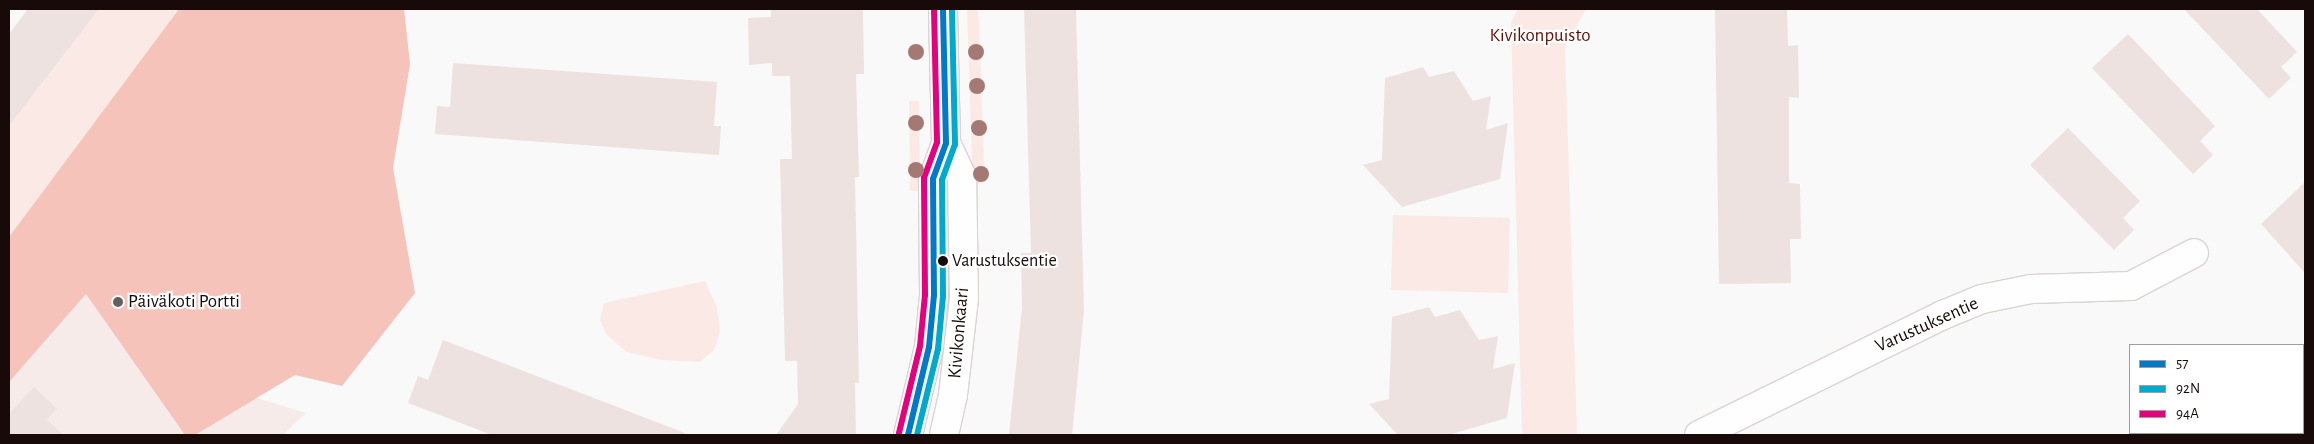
<!DOCTYPE html>
<html>
<head>
<meta charset="utf-8">
<style>
  body { margin:0 }
  #map { position:relative; width:2314px; height:444px; overflow:hidden; background:#f9f9f9; font-family:"Alegreya Sans",sans-serif }
  div>[style] { position:absolute }
  [style*='--x'] { left:calc(var(--x)*1px); top:calc(var(--y)*1px); width:calc(var(--w)*1px); rotate:calc(var(--a)*1deg) }
  .built>* { inset:0; background:#f6ebe8 }
  .green>* { inset:0; background:#fbe9e5 }
  .forest>* { inset:0; background:#f5c3b9 }
  .building>* { inset:0; background:#ede2e0 }
  .roads { filter:drop-shadow(1px 0 #dbd3d2) drop-shadow(-1px 0 #dbd3d2) drop-shadow(0 1px #dbd3d2) drop-shadow(0 -1px #dbd3d2) }
  .minor>* { height:28px; margin:-14px; padding:0 14px; transform-origin:14px; border-radius:14px; background:#fefefe }
  .tertiary>* { height:28px; margin:-14px; padding:0 14px; transform-origin:14px; border-radius:14px; background:#fefefe }
  .bus-1>* { height:6px; margin:-3px; padding:0 3px; transform-origin:3px; border-radius:3px; background:#007ac9 }
  .bus-2>* { height:6px; margin:-3px; padding:0 3px; transform-origin:3px; border-radius:3px; background:#00a9ce }
  .bus-3>* { height:6px; margin:-3px; padding:0 3px; transform-origin:3px; border-radius:3px; background:#e5007d }
  .trees>* { width:16px; height:16px; margin:-8px; border-radius:50%; background:#a57973 }
  .dots>* { width:14px; height:14px; translate:-50% -50%; box-sizing:border-box; border:2px solid #fff; border-radius:50% }
  span { translate:-50% -50%; white-space:nowrap; text-align:center; line-height:1.15; -webkit-text-stroke:4.5px #fff; paint-order:stroke }
  .bus-label { font-size:18px; color:#170a08 }
  .left { translate:0 -50%; text-align:left }
  .park-label { font-size:19px; color:#611105 }
  .poi-label { font-size:19px; color:#170a08 }
  .street-label { font-size:19px; color:#170a08 }
  .frame { position:absolute; inset:0; border:10px solid #170a08; pointer-events:none }
  .legend { position:absolute; left:2129px; top:344px; width:175px; height:90px; box-sizing:border-box; background:#fff; border:1px solid #a29d9c; margin:0; padding:6px 9px; list-style:none; font-size:15px; color:#170a08 }
  .legend li { display:flex; align-items:center; gap:10px; height:25px }
  .legend b { width:25px; border:1px solid #a29d9c }
</style>
</head>
<body>
<div id="map">
  <div class="built">
    <i style="clip-path:polygon(136px 207px,173px 373px,306px 413px,283px 435px,9px 435px,9px 375px)"></i>
  </div>
  <div class="green">
    <i style="clip-path:polygon(99px 9px,179px 9px,9px 237px,9px 126px)"></i>
    <i style="clip-path:polygon(967px 9px,978px 9px,980px 44px,984px 166px,982px 183px,973px 186px)"></i>
    <i style="clip-path:polygon(1518px 9px,1586px 9px,1565px 47px,1577px 435px,1522px 435px,1511px 22px)"></i>
    <i style="clip-path:polygon(909px 101px,919px 101px,920px 191px,910px 191px)"></i>
    <i style="clip-path:polygon(1393px 215px,1510px 218px,1508px 293px,1391px 290px)"></i>
    <i style="clip-path:polygon(705px 281px,717px 308px,720px 332px,714px 350px,700px 362px,663px 360px,626px 352px,606px 334px,600px 320px,604px 303px)"></i>
  </div>
  <div class="forest">
    <i style="clip-path:polygon(179px 9px,404px 9px,410px 64px,393px 168px,415px 293px,342px 386px,295px 375px,195px 435px,185px 435px,86px 294px,9px 382px,9px 237px)"></i>
  </div>
  <div class="building">
    <i style="clip-path:polygon(28px 9px,99px 9px,9px 126px,9px 34px)"></i>
    <i style="clip-path:polygon(771px 9px,863px 9px,864px 74px,856px 74px,859px 177px,855px 177px,859px 383px,855px 383px,856px 435px,776px 435px,798px 404px,797px 361px,785px 361px,783px 278px,780px 159px,792px 159px,790px 76px,772px 76px,772px 63px,749px 65px,748px 18px,771px 17px)"></i>
    <i style="clip-path:polygon(1024px 9px,1076px 9px,1084px 311px,1072px 435px,1009px 435px,1022px 308px,1021px 253px,1031px 253px)"></i>
    <i style="clip-path:polygon(1715px 9px,1787px 9px,1788px 46px,1798px 45px,1799px 98px,1789px 97px,1789px 183px,1800px 184px,1801px 239px,1790px 239px,1791px 283px,1719px 284px)"></i>
    <i style="clip-path:polygon(2184px 9px,2257px 9px,2297px 52px,2281px 67px,2291px 78px,2269px 99px)"></i>
    <i style="clip-path:polygon(2128px 34px,2215px 126px,2200px 141px,2213px 155px,2193px 174px,2092px 68px)"></i>
    <i style="clip-path:polygon(453px 63px,717px 82px,714px 126px,721px 126px,719px 155px,435px 134px,437px 106px,450px 107px)"></i>
    <i style="clip-path:polygon(1423px 67px,1429px 77px,1454px 71px,1473px 101px,1491px 96px,1486px 130px,1508px 123px,1500px 179px,1402px 207px,1363px 165px,1382px 160px,1385px 78px)"></i>
    <i style="clip-path:polygon(2068px 128px,2140px 201px,2123px 218px,2134px 230px,2114px 250px,2030px 165px)"></i>
    <i style="clip-path:polygon(2305px 182px,2305px 273px,2261px 224px)"></i>
    <i style="clip-path:polygon(1429px 307px,1435px 317px,1460px 310px,1479px 340px,1498px 336px,1493px 369px,1515px 363px,1507px 418px,1448px 435px,1398px 435px,1369px 404px,1389px 399px,1392px 317px)"></i>
    <i style="clip-path:polygon(443px 340px,685px 433px,684px 435px,492px 435px,408px 403px,418px 376px,428px 380px)"></i>
    <i style="clip-path:polygon(34px 387px,57px 409px,47px 419px,63px 435px,9px 435px,9px 414px)"></i>
  </div>
  <div class="roads">
    <div class="minor">
      <i style="--x:1699;--y:435;--w:272;--a:-26.2"></i>
      <i style="--x:1943;--y:315;--w:42;--a:-22.3"></i>
      <i style="--x:1982;--y:299;--w:50;--a:-11.5"></i>
      <i style="--x:2031;--y:289;--w:100;--a:-1.7"></i>
      <i style="--x:2131;--y:286;--w:71;--a:-27.6"></i>
    </div>
    <div class="tertiary">
      <i style="--x:908;--y:435;--w:90;--a:-76.6"></i>
      <i style="--x:929;--y:347;--w:52;--a:-84.5"></i>
      <i style="--x:934;--y:295;--w:116;--a:-90.5"></i>
      <i style="--x:933;--y:179;--w:38;--a:-70"></i>
      <i style="--x:946;--y:143;--w:134;--a:-91.3"></i>
      <i style="--x:944;--y:435;--w:41;--a:-77.3"></i>
      <i style="--x:953;--y:395;--w:98;--a:-83.5"></i>
      <i style="--x:964;--y:298;--w:121;--a:-90.9"></i>
      <i style="--x:962;--y:177;--w:38;--a:-115"></i>
    </div>
  </div>
  <div class="bus-1">
    <i style="--x:908;--y:435;--w:90;--a:-76.6"></i>
    <i style="--x:929;--y:347;--w:52;--a:-84.5"></i>
    <i style="--x:934;--y:295;--w:116;--a:-90.5"></i>
    <i style="--x:933;--y:179;--w:38;--a:-70"></i>
    <i style="--x:946;--y:143;--w:134;--a:-91.3"></i>
  </div>
  <div class="bus-2">
    <i style="--x:917;--y:435;--w:89;--a:-76.3"></i>
    <i style="--x:938;--y:349;--w:53;--a:-84.6"></i>
    <i style="--x:943;--y:296;--w:116;--a:-90.5"></i>
    <i style="--x:942;--y:180;--w:38;--a:-70"></i>
    <i style="--x:955;--y:144;--w:135;--a:-91.3"></i>
  </div>
  <div class="bus-3">
    <i style="--x:899;--y:433;--w:89;--a:-76.4"></i>
    <i style="--x:920;--y:346;--w:51;--a:-84.4"></i>
    <i style="--x:925;--y:295;--w:117;--a:-90.5"></i>
    <i style="--x:924;--y:178;--w:38;--a:-70"></i>
    <i style="--x:937;--y:142;--w:133;--a:-91.3"></i>
  </div>
  <div class="trees">
    <i style="left:916px;top:52px"></i>
    <i style="left:976px;top:52px"></i>
    <i style="left:977px;top:86px"></i>
    <i style="left:916px;top:123px"></i>
    <i style="left:979px;top:128px"></i>
    <i style="left:916px;top:170px"></i>
    <i style="left:981px;top:174px"></i>
  </div>
  <div class="dots">
    <i style="left:943px;top:261px;background:#170a08"></i>
    <i style="left:118px;top:302px;background:#665e5c"></i>
  </div>
  <div class="bus-label">
    <span class="left" style="left:952px;top:261px">Varustuksentie</span>
  </div>
  <div class="park-label">
    <span style="left:1540px;top:36px">Kivikonpuisto</span>
  </div>
  <div class="poi-label">
    <span class="left" style="left:128px;top:302px">Päiväkoti Portti</span>
  </div>
  <div class="street-label">
    <span style="left:1927px;top:325px;rotate:-24deg">Varustuksentie</span>
    <span style="left:959px;top:333px;rotate:-85deg">Kivikonkaari</span>
  </div>
  <div class="frame"></div>
  <ul class="legend">
  <li><b style="height:6px;background:#007ac9"></b>57</li>
  <li><b style="height:6px;background:#00a9ce"></b>92N</li>
  <li><b style="height:6px;background:#e5007d"></b>94A</li>
  </ul>
</div>
</body>
</html>
